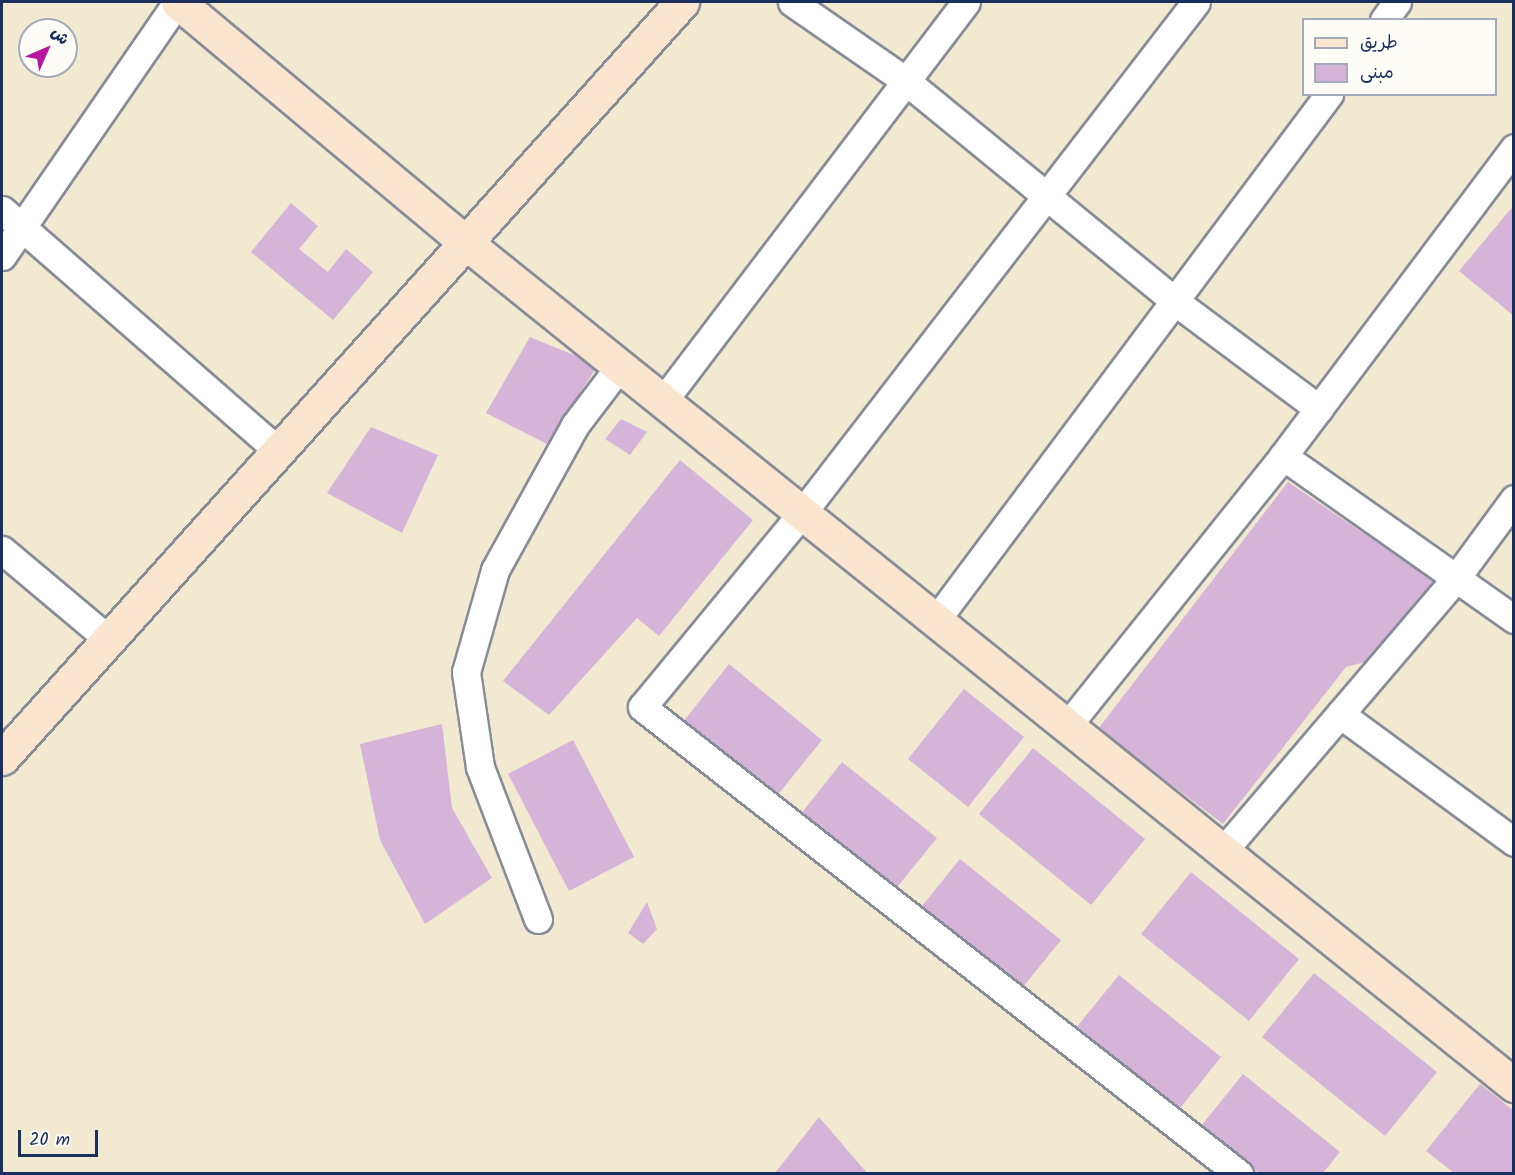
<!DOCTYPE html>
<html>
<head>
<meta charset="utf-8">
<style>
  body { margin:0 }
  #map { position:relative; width:1515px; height:1175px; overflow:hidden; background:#f1ead1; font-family:Kalam,"Playpen Sans Arabic",sans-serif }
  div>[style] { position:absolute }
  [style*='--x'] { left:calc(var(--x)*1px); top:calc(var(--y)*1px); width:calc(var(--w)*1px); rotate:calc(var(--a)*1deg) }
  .building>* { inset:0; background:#d6b3d9 }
  .roads { filter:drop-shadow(2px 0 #868c98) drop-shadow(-2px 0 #868c98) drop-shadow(0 2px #868c98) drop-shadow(0 -2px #868c98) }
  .street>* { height:27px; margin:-13.5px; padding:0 13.5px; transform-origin:13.5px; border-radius:13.5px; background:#fff }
  .secondary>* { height:33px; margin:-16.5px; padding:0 16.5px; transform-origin:16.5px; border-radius:16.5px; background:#fbe5cf }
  span { translate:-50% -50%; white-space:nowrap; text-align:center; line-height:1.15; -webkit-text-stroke:4.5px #fdfcf7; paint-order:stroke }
  .frame { position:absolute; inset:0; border:3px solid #1b2f5e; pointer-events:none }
  .legend { position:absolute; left:1302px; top:18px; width:195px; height:78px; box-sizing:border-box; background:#fdfcf7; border:2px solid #a3aaba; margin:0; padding:8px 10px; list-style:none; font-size:18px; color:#1b2f5e }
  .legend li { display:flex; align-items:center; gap:12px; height:30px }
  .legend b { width:30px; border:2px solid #a3aaba }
  .north { position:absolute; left:18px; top:18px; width:60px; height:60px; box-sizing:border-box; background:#fdfcf7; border:2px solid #a3aaba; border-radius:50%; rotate:45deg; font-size:16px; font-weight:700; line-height:24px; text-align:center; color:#1b2f5e }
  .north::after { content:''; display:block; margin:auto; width:21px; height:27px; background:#b5179e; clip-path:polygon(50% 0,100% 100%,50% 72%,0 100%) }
  .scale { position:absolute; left:18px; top:1130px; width:80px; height:27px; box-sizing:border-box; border:3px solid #1b2f5e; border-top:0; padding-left:8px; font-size:18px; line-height:21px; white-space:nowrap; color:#1b2f5e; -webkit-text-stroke:4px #fdfcf7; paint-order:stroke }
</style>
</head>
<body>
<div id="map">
  <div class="building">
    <i style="clip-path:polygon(291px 203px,318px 226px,299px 249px,328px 272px,346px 249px,373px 272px,333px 320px,251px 252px)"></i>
    <i style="clip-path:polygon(1514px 205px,1514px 316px,1459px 271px)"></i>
    <i style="clip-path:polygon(530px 337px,598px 365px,547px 444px,486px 413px)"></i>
    <i style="clip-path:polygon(621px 419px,647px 432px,630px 455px,605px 439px)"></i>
    <i style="clip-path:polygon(371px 427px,438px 455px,402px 533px,327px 493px)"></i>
    <i style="clip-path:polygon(680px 460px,753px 520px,659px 636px,637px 618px,549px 715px,503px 681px)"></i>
    <i style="clip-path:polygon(1288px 482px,1435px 582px,1369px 661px,1346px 667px,1223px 824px,1098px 729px)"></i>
    <i style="clip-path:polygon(729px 664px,822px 740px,776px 797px,683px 722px)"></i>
    <i style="clip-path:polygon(964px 689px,1024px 737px,968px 807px,908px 759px)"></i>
    <i style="clip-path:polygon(442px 724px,452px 808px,492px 878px,425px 924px,380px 840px,360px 744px)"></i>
    <i style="clip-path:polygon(573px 740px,634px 857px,569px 891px,508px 774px)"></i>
    <i style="clip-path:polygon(1033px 748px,1145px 839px,1091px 905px,979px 814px)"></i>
    <i style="clip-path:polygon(842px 762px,937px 838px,894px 891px,800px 815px)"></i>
    <i style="clip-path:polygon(960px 859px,1061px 940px,1019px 992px,918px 911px)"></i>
    <i style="clip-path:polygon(1191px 872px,1299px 959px,1249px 1021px,1141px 934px)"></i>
    <i style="clip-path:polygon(647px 902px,657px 929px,643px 944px,628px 933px)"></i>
    <i style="clip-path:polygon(1314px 973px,1437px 1072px,1385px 1136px,1262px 1037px)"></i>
    <i style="clip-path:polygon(1119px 975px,1221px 1057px,1177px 1112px,1075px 1029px)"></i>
    <i style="clip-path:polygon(1243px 1074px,1340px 1152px,1323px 1173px,1259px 1173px,1201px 1126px)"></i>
    <i style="clip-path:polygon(1480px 1084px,1514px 1111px,1514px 1173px,1454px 1173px,1426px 1151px)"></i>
    <i style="clip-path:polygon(819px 1117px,867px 1173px,775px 1173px)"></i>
  </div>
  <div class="roads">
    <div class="street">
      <i style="--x:792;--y:2;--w:139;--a:34.7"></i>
      <i style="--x:906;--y:81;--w:350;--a:39.3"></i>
      <i style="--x:1177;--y:303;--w:177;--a:36.7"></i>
      <i style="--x:1196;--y:2;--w:645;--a:127.63"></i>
      <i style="--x:802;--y:513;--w:251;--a:129.5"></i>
      <i style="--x:642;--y:707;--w:758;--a:38.03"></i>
      <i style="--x:1384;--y:20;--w:22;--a:-54"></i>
      <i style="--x:2;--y:210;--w:365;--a:41.1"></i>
      <i style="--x:2;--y:256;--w:308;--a:-55.4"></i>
      <i style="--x:663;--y:401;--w:501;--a:-52.79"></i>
      <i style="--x:1283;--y:456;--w:283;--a:35.2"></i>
      <i style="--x:2;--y:550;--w:138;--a:40"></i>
      <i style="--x:936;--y:620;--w:657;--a:-53.23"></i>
      <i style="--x:1340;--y:714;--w:216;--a:36.3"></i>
      <i style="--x:1067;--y:726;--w:346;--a:-51.3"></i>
      <i style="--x:1283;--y:456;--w:385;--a:-53.1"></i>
      <i style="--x:1223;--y:851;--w:359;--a:-49.5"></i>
      <i style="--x:1456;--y:578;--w:98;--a:-53.7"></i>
      <i style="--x:538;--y:919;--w:163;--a:-110.9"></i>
      <i style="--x:480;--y:767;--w:96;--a:-98.4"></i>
      <i style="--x:466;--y:672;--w:106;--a:-74.1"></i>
      <i style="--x:495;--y:570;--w:166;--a:-61.1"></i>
      <i style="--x:575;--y:425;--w:74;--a:-52.7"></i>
    </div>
    <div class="secondary">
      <i style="--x:178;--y:2;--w:374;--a:39.9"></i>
      <i style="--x:465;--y:242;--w:1346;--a:38.79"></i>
      <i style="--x:2;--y:758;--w:1017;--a:-48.03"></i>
    </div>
  </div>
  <div class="frame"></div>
  <ul class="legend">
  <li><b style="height:8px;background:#fbe5cf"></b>طريق</li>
  <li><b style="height:16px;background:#d6b3d9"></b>مبنى</li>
  </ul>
  <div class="north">ش</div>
  <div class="scale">20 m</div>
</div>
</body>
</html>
